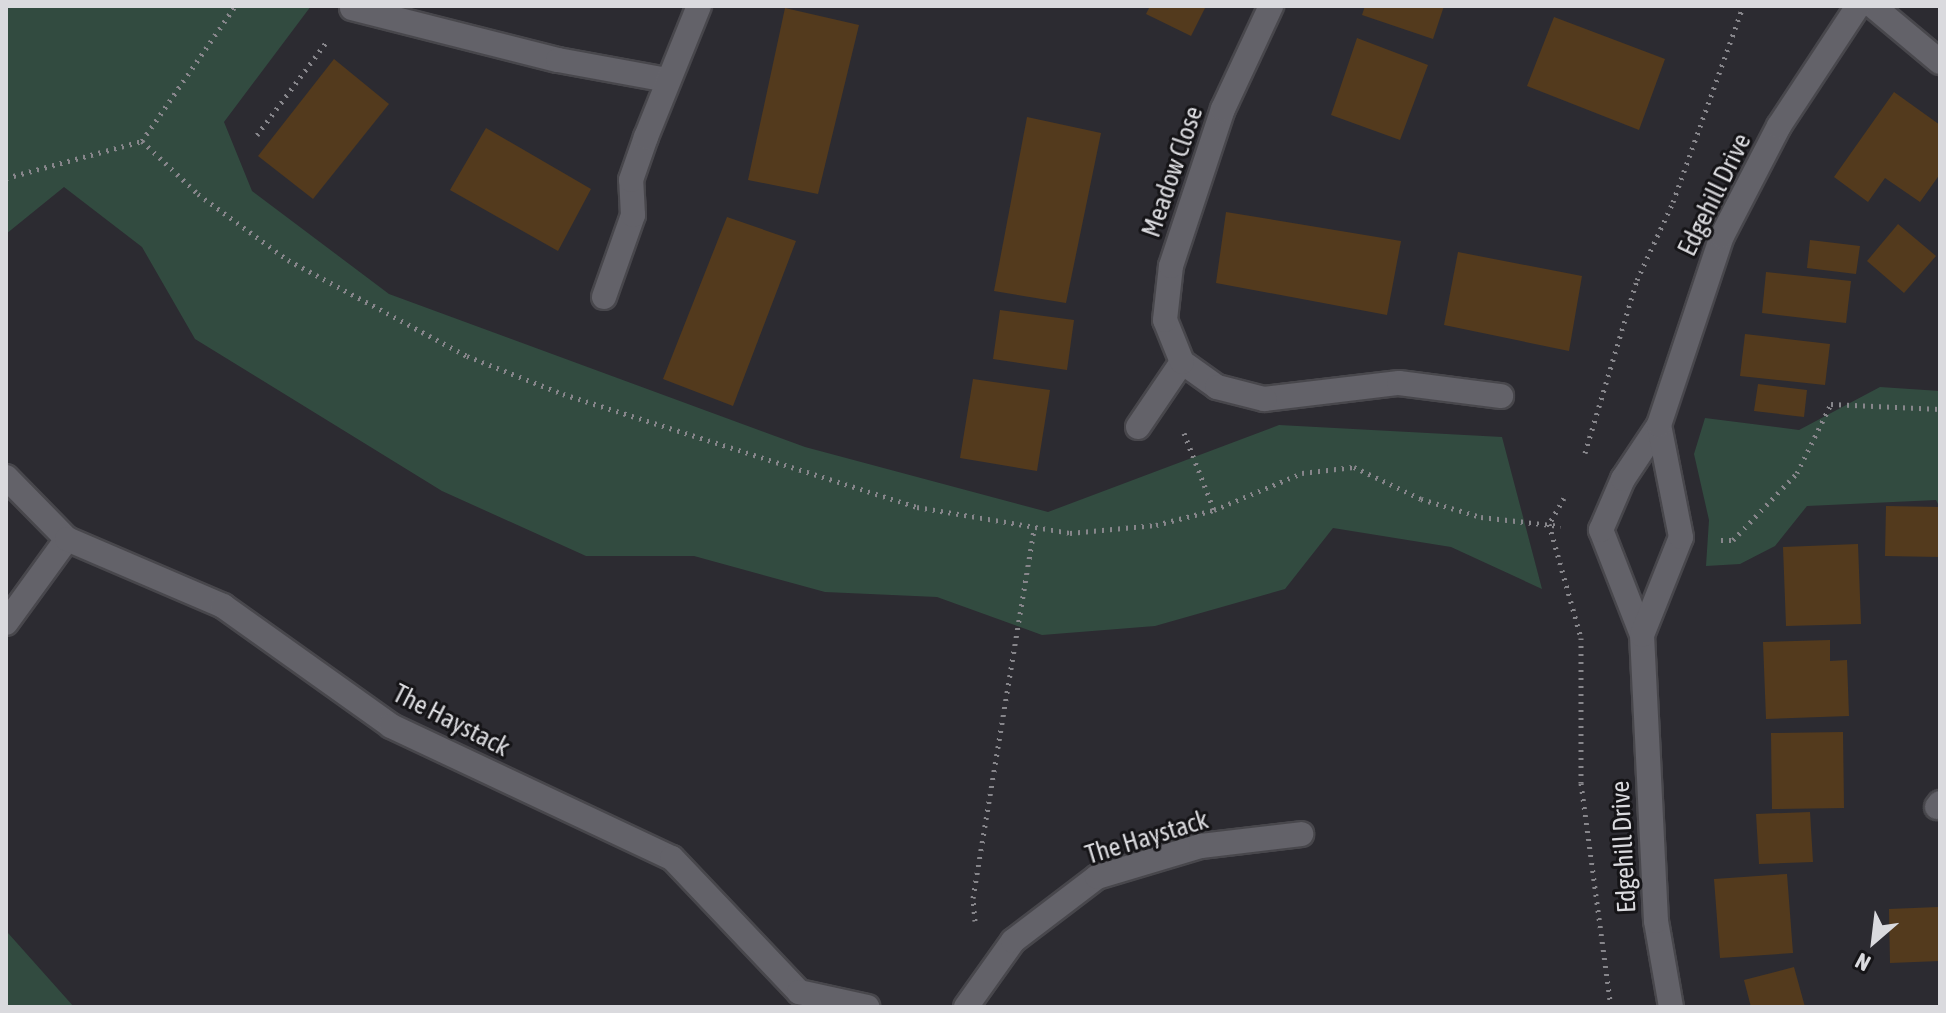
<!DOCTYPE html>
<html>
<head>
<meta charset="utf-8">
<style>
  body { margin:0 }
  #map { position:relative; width:1946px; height:1013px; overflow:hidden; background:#2c2b31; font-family:"Asap Condensed",sans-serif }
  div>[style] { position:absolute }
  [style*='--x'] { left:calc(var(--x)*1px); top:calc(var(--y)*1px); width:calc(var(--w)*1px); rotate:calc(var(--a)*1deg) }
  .green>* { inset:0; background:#324b40 }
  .building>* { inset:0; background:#533a1d }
  .path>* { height:5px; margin-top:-2.5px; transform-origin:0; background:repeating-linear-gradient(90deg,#87868b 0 2px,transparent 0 8px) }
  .roads { filter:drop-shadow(2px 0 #48474c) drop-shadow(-2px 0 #48474c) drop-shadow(0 2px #48474c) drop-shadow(0 -2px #48474c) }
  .lane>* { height:24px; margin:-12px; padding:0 12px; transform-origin:12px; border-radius:12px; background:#636269 }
  .street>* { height:24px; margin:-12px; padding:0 12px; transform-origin:12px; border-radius:12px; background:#636269 }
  span { translate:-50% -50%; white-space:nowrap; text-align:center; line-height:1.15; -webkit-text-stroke:6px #151417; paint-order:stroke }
  .street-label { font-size:26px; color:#dadade }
  .frame { position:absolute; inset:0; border:8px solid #dadade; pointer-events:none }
  .north { position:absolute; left:1834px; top:901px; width:80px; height:80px; -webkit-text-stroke:6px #151417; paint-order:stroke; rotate:208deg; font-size:22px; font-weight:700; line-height:32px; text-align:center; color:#dadade }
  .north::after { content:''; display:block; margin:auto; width:28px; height:36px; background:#dadade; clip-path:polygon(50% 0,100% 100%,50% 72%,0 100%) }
</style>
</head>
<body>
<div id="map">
  <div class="green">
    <i style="clip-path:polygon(6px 6px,311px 6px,224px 122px,252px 191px,389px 294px,805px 447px,1048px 512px,1279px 425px,1502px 437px,1542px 589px,1451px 547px,1333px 528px,1285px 589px,1155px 626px,1042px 635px,937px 597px,825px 592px,694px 556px,586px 556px,442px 491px,195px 339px,142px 247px,64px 187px,6px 234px)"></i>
    <i style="clip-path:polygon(1880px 387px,1940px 391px,1940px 508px,1936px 500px,1807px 506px,1775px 546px,1740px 564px,1706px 566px,1709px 520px,1694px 454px,1705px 418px,1799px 430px)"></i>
    <i style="clip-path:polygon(6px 931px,8px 933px,74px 1007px,6px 1007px)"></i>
  </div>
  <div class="building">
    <i style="clip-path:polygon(1150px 6px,1206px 6px,1191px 36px,1146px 14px)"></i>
    <i style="clip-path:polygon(1365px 6px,1444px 6px,1433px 39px,1362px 15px)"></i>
    <i style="clip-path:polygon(785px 8px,859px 25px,818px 194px,748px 180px)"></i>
    <i style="clip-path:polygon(1554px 17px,1665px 59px,1639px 130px,1527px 86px)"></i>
    <i style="clip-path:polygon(1357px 38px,1428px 65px,1400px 140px,1331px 115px)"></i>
    <i style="clip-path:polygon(334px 59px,389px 104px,313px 199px,258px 156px)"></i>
    <i style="clip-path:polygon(1894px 92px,1940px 125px,1940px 174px,1920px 202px,1885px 178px,1868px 202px,1834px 177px)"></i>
    <i style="clip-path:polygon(1027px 117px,1101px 133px,1066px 303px,994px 291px)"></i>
    <i style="clip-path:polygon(486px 128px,591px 189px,558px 251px,450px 190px)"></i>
    <i style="clip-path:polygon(1226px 212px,1401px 241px,1387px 315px,1216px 283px)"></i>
    <i style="clip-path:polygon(727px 217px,796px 241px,733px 406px,663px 379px)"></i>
    <i style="clip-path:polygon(1898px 224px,1936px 256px,1904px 293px,1867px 261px)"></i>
    <i style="clip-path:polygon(1810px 240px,1860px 246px,1856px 274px,1807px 268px)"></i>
    <i style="clip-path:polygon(1458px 252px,1582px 276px,1569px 351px,1444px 325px)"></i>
    <i style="clip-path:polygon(1766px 272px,1851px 281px,1846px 323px,1762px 313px)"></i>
    <i style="clip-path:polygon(1000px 310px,1074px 320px,1067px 370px,993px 359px)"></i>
    <i style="clip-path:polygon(1745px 334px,1830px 344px,1825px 385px,1740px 376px)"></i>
    <i style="clip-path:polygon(973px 379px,1050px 390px,1037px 471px,960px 458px)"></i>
    <i style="clip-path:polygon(1758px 384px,1807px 390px,1804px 417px,1754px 411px)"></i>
    <i style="clip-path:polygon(1886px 506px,1940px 507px,1939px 557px,1885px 556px)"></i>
    <i style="clip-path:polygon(1858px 544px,1861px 624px,1786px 626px,1783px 547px)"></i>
    <i style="clip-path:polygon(1830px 640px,1830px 661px,1847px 660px,1849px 716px,1766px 719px,1763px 642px)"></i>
    <i style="clip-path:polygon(1843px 732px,1844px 808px,1772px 809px,1771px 733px)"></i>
    <i style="clip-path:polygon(1810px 812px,1813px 862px,1759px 864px,1756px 814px)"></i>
    <i style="clip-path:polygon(1787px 874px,1793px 953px,1720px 958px,1714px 879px)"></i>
    <i style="clip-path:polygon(1938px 907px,1940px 961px,1890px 963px,1889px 909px)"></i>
    <i style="clip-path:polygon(1794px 967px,1805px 1007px,1751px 1007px,1744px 980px)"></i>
  </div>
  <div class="path">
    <i style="--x:257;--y:135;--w:117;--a:-53.3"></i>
    <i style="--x:142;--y:141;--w:77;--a:43.4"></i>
    <i style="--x:198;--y:194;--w:112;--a:36.3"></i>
    <i style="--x:288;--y:260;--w:203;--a:28.2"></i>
    <i style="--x:467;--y:356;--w:103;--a:21.6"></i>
    <i style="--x:563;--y:394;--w:372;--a:17.7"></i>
    <i style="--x:917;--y:507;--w:155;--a:9.6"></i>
    <i style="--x:1070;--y:533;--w:86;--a:-5.3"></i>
    <i style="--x:1156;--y:525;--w:60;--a:-14.5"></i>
    <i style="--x:1214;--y:510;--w:95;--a:-22.8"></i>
    <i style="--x:1302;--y:473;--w:52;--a:-6.6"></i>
    <i style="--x:1354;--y:467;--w:74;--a:25.5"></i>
    <i style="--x:1421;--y:499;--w:63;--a:16.7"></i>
    <i style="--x:1481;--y:517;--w:80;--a:6.5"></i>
    <i style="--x:6;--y:178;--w:141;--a:-15.2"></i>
    <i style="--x:142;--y:141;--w:164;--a:-55.4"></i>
    <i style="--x:1184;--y:433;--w:83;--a:68.7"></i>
    <i style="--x:1585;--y:453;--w:181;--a:-73.3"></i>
    <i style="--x:1637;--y:280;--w:86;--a:-65.2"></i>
    <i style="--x:1673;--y:202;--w:208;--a:-70.3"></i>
    <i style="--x:1564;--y:498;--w:30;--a:120"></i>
    <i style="--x:1549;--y:524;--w:118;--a:74.3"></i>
    <i style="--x:1581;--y:638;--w:145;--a:90"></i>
    <i style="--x:1581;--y:783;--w:226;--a:82.4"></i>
    <i style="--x:1721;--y:540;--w:12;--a:0"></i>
    <i style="--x:1733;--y:540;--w:93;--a:-46.3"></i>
    <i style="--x:1797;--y:473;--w:77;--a:-63.8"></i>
    <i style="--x:1831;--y:404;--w:109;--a:2.6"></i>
    <i style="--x:975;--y:921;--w:23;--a:-95"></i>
    <i style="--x:973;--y:898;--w:372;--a:-80.6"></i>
  </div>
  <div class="roads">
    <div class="lane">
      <i style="--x:1873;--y:6;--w:87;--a:39.9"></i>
      <i style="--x:352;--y:8;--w:212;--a:14.2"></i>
      <i style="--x:558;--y:60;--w:111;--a:10.4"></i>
      <i style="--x:604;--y:297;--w:87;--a:-70.5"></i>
      <i style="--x:633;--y:215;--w:35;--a:-93"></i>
      <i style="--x:631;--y:180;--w:46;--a:-70.8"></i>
      <i style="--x:1264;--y:399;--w:136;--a:-6.8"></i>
      <i style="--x:1399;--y:383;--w:103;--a:7.3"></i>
      <i style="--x:6;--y:623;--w:104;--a:-54"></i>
    </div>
    <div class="street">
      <i style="--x:646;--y:137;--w:141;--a:-68"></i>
      <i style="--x:1182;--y:362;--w:43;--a:35.5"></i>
      <i style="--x:1217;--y:387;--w:49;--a:14.3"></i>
      <i style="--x:1138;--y:427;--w:78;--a:-55.9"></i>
      <i style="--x:1182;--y:362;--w:45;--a:-112"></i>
      <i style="--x:1165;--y:320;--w:54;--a:-83.7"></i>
      <i style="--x:1171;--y:266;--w:165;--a:-71.7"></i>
      <i style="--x:1223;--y:109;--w:114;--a:-65"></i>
      <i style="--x:6;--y:477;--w:87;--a:45.5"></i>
      <i style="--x:67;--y:539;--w:170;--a:23.2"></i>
      <i style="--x:223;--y:606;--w:206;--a:35.5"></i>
      <i style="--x:391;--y:726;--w:310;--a:25.2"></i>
      <i style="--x:672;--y:858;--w:185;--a:46.5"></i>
      <i style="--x:799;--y:992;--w:70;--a:12.4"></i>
      <i style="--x:1642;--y:635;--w:113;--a:-111.3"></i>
      <i style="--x:1601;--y:530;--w:56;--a:-66.7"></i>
      <i style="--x:1623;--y:479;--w:65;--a:-56.3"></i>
      <i style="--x:1937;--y:807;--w:5;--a:-53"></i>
      <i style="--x:966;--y:1007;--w:81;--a:-54.5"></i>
      <i style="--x:1013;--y:941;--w:106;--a:-37.3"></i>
      <i style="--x:1097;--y:877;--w:109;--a:-16.6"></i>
      <i style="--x:1201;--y:846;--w:101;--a:-6.8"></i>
      <i style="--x:1671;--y:1007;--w:87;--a:-99.9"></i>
      <i style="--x:1656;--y:921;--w:286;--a:-92.8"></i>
      <i style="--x:1642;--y:635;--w:105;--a:-68.3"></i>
      <i style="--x:1681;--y:537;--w:114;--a:-101.1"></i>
      <i style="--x:1659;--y:425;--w:199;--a:-71.6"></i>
      <i style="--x:1722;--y:236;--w:124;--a:-62.6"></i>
      <i style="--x:1779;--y:126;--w:144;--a:-56.6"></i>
    </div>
  </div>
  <div class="street-label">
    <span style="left:1173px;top:172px;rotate:-71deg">Meadow Close</span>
    <span style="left:1715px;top:195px;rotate:-64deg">Edgehill Drive</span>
    <span style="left:451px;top:721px;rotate:27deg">The Haystack</span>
    <span style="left:1147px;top:838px;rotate:-17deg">The Haystack</span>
    <span style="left:1624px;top:847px;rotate:-93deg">Edgehill Drive</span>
  </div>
  <div class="frame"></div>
  <div class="north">N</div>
</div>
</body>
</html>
